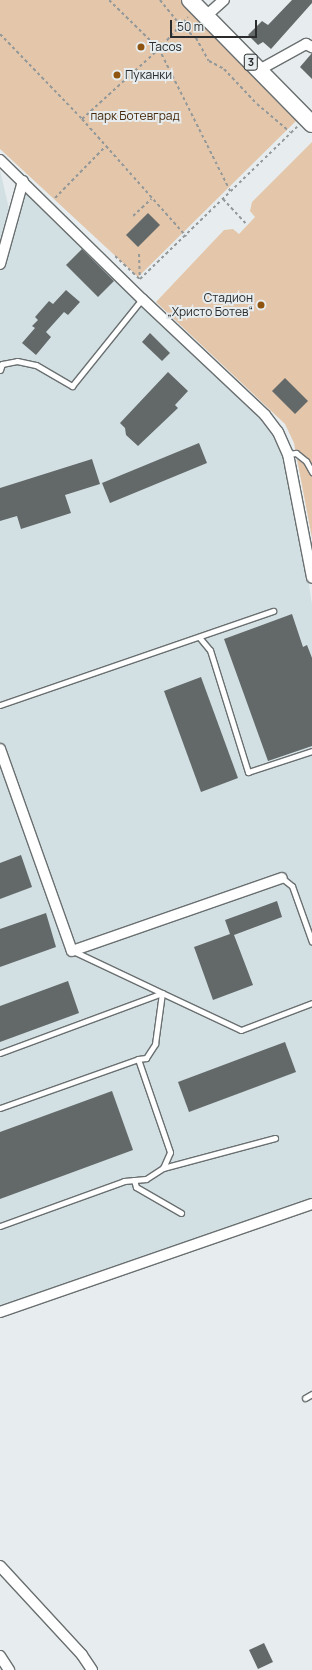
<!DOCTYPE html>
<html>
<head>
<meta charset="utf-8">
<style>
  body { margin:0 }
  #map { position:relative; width:312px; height:1670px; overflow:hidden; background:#e7edee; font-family:Manrope,sans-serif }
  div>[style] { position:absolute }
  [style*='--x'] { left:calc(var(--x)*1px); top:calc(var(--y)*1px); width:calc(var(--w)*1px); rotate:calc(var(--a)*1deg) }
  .built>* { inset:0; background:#d2e0e3 }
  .green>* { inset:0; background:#e4c6ab }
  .building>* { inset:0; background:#636869 }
  .path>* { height:2px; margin-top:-1px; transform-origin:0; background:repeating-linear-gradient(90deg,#939899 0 3px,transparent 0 6px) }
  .roads { filter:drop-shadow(1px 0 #6a6f70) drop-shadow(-1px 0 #6a6f70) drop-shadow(0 1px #6a6f70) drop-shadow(0 -1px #6a6f70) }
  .lane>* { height:5px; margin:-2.5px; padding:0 2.5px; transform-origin:2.5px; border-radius:2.5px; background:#fff }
  .street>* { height:10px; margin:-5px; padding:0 5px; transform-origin:5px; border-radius:5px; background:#fff }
  .primary>* { height:16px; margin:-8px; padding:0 8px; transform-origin:8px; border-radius:8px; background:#fff }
  .dots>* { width:11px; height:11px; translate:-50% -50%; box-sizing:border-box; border:2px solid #e7edee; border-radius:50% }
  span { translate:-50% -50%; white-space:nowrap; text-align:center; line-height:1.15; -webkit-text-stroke:4px #e7edee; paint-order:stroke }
  .shield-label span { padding:1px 3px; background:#e7edee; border:1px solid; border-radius:3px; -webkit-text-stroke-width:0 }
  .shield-label { font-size:11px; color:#292b2c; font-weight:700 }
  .poi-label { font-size:12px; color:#292b2c }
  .left { translate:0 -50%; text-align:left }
  .right { translate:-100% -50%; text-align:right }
  .park-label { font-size:12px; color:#462a0e }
  .scale { position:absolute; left:170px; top:20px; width:87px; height:18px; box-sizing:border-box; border:2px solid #292b2c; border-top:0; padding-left:5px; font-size:12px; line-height:14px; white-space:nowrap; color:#292b2c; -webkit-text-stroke:3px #e7edee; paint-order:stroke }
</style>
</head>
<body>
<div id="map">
  <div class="built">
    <i style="clip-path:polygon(0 170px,9px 209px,0 242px)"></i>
    <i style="clip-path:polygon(23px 181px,265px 415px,288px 454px,312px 604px,312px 1204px,0 1311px,0 266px)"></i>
  </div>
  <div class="green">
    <i style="clip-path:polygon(0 0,185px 0,301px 116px,138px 277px,0 149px)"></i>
    <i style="clip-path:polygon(312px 142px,312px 538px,294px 443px,285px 424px,156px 302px,224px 230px,233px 229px,239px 234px,255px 217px,250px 211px,252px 202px)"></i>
  </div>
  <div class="building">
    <i style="clip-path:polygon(292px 0,312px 0,312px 3px,271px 49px,263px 42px,258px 45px,248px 35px,262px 21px,268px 25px)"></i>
    <i style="clip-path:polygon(312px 53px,312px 79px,300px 67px)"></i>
    <i style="clip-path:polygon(148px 213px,160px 225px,138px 247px,126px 235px)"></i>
    <i style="clip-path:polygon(82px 249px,114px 281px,98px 297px,66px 265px)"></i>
    <i style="clip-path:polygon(66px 290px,80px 302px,68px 315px,64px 312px,46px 332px,51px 337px,36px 355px,22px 343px,35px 328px,32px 326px,38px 320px,35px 317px,49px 301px,53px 304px)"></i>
    <i style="clip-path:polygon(150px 333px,170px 353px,162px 361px,142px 342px)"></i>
    <i style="clip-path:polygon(168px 372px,188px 391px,175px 405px,178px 408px,138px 446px,126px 435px,125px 428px,120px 423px)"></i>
    <i style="clip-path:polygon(285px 378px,308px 401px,295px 414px,272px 391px)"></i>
    <i style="clip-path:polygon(199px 443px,207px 463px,110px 503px,102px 483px)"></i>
    <i style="clip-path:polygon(92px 459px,100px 484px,65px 495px,71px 513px,21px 529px,17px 516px,0 521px,0 488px)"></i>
    <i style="clip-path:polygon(292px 614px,303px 647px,307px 645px,312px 658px,312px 746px,268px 761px,224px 639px)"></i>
    <i style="clip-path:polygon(201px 677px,238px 778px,201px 792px,164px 691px)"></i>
    <i style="clip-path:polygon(21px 855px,32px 887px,0 899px,0 863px)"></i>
    <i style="clip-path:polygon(277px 901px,282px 917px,234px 935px,253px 985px,213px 1000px,194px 947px,230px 934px,225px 920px)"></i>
    <i style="clip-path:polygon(46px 913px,56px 947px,0 967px,0 929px)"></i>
    <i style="clip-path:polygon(68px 981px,79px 1013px,0 1042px,0 1006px)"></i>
    <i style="clip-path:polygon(285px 1042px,296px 1072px,189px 1112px,178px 1082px)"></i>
    <i style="clip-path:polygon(112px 1091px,133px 1150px,0 1199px,0 1132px)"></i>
    <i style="clip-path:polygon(264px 1643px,273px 1662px,258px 1669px,249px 1650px)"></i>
  </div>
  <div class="path">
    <i style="--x:109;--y:0;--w:70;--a:44.4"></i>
    <i style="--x:159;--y:49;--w:159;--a:63.4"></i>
    <i style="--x:160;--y:0;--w:32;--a:51"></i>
    <i style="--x:180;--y:25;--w:21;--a:39"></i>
    <i style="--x:196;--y:38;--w:26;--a:61"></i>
    <i style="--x:209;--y:61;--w:17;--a:28"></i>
    <i style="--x:224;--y:69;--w:48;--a:46.7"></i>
    <i style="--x:257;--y:104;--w:43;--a:40.3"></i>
    <i style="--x:0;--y:34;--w:118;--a:46"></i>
    <i style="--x:82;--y:119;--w:157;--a:48.4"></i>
    <i style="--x:82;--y:119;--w:104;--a:-42.3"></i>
    <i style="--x:159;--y:49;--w:43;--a:-47.8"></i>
    <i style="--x:55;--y:198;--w:71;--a:-45.6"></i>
    <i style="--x:223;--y:199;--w:35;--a:47"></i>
    <i style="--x:133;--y:216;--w:25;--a:-43"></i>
    <i style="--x:139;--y:254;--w:25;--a:88"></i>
    <i style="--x:115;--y:256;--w:34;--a:43"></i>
    <i style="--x:140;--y:279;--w:219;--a:-44.1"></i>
  </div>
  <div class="roads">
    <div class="lane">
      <i style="--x:0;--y:370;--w:6;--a:-72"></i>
      <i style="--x:2;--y:364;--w:15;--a:-11"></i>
      <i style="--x:17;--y:361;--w:19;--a:12"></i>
      <i style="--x:36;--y:365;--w:42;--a:30.3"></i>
      <i style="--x:72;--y:386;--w:112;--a:-51.2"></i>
      <i style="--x:288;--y:454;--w:8;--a:-7"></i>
      <i style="--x:296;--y:453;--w:13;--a:39"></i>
      <i style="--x:306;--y:461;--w:13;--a:61"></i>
      <i style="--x:199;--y:637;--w:17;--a:50"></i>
      <i style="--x:210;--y:650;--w:128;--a:72.7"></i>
      <i style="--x:248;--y:772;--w:67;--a:-18.2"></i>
      <i style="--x:0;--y:705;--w:289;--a:-19"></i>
      <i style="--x:282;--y:878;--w:13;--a:39"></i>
      <i style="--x:292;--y:886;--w:59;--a:70.3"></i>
      <i style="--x:0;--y:1053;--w:173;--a:-20.3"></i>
      <i style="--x:162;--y:993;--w:98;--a:-154.7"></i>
      <i style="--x:0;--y:1108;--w:146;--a:-19.5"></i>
      <i style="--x:163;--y:1168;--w:116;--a:-15"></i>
      <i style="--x:134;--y:1180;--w:7;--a:74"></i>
      <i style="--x:136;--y:1187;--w:52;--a:30"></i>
      <i style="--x:0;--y:1226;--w:132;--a:-19.9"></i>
      <i style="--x:124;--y:1181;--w:22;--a:-5"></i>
      <i style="--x:146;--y:1179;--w:20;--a:-33"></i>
      <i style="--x:163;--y:1168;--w:17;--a:-66"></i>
      <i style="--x:170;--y:1152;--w:98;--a:-109"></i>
      <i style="--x:138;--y:1059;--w:8;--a:-7"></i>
      <i style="--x:146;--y:1058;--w:17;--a:-57"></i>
      <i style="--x:155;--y:1044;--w:51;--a:-82.2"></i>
      <i style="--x:162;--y:993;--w:87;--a:25.1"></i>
      <i style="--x:241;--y:1030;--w:76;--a:-20.8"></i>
      <i style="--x:305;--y:1398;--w:8;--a:-30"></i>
    </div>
    <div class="street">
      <i style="--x:206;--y:16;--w:24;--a:-42"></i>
      <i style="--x:259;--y:70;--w:54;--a:-29"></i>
      <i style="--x:306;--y:44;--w:7;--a:27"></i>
      <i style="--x:0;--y:160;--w:199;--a:44.4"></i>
      <i style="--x:142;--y:299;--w:169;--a:43.3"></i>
      <i style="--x:265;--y:415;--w:21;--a:53"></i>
      <i style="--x:278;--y:432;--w:24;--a:66"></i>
      <i style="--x:288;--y:454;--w:126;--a:79"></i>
      <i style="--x:0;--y:264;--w:86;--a:-74.5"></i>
      <i style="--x:0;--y:749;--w:214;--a:70.4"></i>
      <i style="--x:72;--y:951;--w:222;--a:-19.2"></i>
      <i style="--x:0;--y:1312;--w:330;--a:-19.1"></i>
      <i style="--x:0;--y:1566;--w:121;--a:47.3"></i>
      <i style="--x:82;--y:1655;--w:18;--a:56"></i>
      <i style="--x:0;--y:1656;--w:17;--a:57"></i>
    </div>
    <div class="primary">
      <i style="--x:190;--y:0;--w:174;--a:45.5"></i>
    </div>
  </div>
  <div class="dots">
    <i style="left:141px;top:47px;background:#8e5410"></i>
    <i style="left:117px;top:75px;background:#8e5410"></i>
    <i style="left:261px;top:305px;background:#8e5410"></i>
  </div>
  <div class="shield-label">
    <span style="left:251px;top:62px">3</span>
  </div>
  <div class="poi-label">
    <span class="left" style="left:149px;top:47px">Tacos</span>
    <span class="left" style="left:125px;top:75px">Пуканки</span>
    <span class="right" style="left:253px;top:305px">Стадион<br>„Христо Ботев“</span>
  </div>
  <div class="park-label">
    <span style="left:135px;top:116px">парк Ботевград</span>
  </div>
  <div class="scale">50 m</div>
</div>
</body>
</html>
